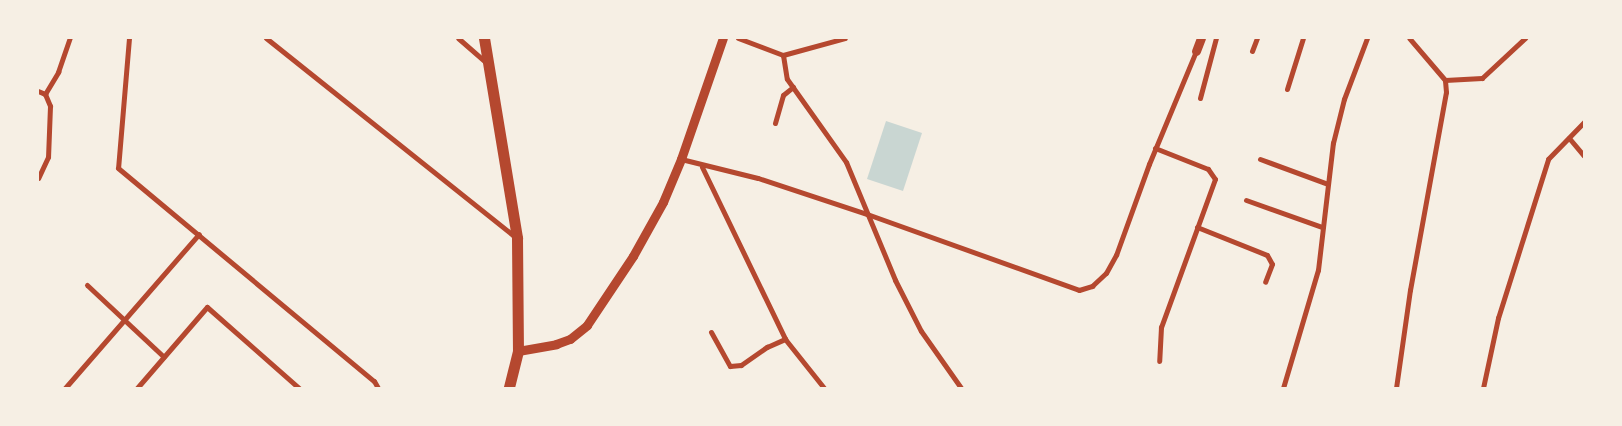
<!DOCTYPE html>
<html>
<head>
<meta charset="utf-8">
<style>
  body { margin:0 }
  #map { position:relative; width:1622px; height:426px; overflow:hidden; background:#f6efe4; font-family:Jost,sans-serif }
  div>[style] { position:absolute }
  [style*='--x'] { left:calc(var(--x)*1px); top:calc(var(--y)*1px); width:calc(var(--w)*1px); rotate:calc(var(--a)*1deg) }
  .water>* { inset:0; background:#c9d6d2 }
  .minor>* { height:5px; margin:-2.5px; padding:0 2.5px; transform-origin:2.5px; border-radius:2.5px; background:#b5482f }
  .tertiary>* { height:9px; margin:-4.5px; padding:0 4.5px; transform-origin:4.5px; border-radius:4.5px; background:#b5482f }
  .primary>* { height:11px; margin:-5.5px; padding:0 5.5px; transform-origin:5.5px; border-radius:5.5px; background:#b5482f }
  span { translate:-50% -50%; white-space:nowrap; text-align:center; line-height:1.15; -webkit-text-stroke:5px #f6efe4; paint-order:stroke }
  .frame { position:absolute; inset:0; border:39px solid #f6efe4; pointer-events:none }
</style>
</head>
<body>
<div id="map">
  <div class="water">
    <i style="clip-path:polygon(886px 121px,922px 133px,903px 191px,867px 179px)"></i>
  </div>
  <div class="minor">
    <i style="--x:129;--y:38;--w:130;--a:94.8"></i>
    <i style="--x:118;--y:168;--w:333;--a:39.8"></i>
    <i style="--x:374;--y:381;--w:8;--a:60"></i>
    <i style="--x:266;--y:38;--w:317;--a:38.6"></i>
    <i style="--x:458;--y:38;--w:37;--a:41"></i>
    <i style="--x:738;--y:38;--w:48;--a:20.7"></i>
    <i style="--x:783;--y:55;--w:64;--a:-15.3"></i>
    <i style="--x:1252;--y:51;--w:14;--a:-69"></i>
    <i style="--x:783;--y:55;--w:24;--a:81"></i>
    <i style="--x:787;--y:79;--w:102;--a:54.6"></i>
    <i style="--x:846;--y:162;--w:128;--a:67.4"></i>
    <i style="--x:895;--y:280;--w:57;--a:63"></i>
    <i style="--x:921;--y:331;--w:70;--a:54.9"></i>
    <i style="--x:1445;--y:80;--w:37;--a:-3"></i>
    <i style="--x:1482;--y:78;--w:59;--a:-42.9"></i>
    <i style="--x:1287;--y:89;--w:53;--a:-72.6"></i>
    <i style="--x:38;--y:91;--w:8;--a:23"></i>
    <i style="--x:45;--y:94;--w:13;--a:67"></i>
    <i style="--x:50;--y:106;--w:51;--a:92.2"></i>
    <i style="--x:48;--y:157;--w:23;--a:115"></i>
    <i style="--x:45;--y:94;--w:26;--a:-59"></i>
    <i style="--x:58;--y:72;--w:36;--a:-71"></i>
    <i style="--x:1200;--y:98;--w:62;--a:-75.1"></i>
    <i style="--x:775;--y:123;--w:29;--a:-74"></i>
    <i style="--x:783;--y:95;--w:13;--a:-39"></i>
    <i style="--x:1569;--y:138;--w:23;--a:50"></i>
    <i style="--x:1155;--y:148;--w:57;--a:21.6"></i>
    <i style="--x:1208;--y:169;--w:12;--a:55"></i>
    <i style="--x:1215;--y:179;--w:158;--a:110"></i>
    <i style="--x:1161;--y:327;--w:34;--a:93"></i>
    <i style="--x:681;--y:159;--w:79;--a:13.9"></i>
    <i style="--x:758;--y:178;--w:115;--a:18.3"></i>
    <i style="--x:867;--y:214;--w:225;--a:19.7"></i>
    <i style="--x:1079;--y:290;--w:14;--a:-17"></i>
    <i style="--x:1092;--y:286;--w:19;--a:-43"></i>
    <i style="--x:1106;--y:273;--w:21;--a:-61"></i>
    <i style="--x:1116;--y:255;--w:97;--a:-70.1"></i>
    <i style="--x:1149;--y:164;--w:122;--a:-67.4"></i>
    <i style="--x:1260;--y:159;--w:72;--a:20.2"></i>
    <i style="--x:702;--y:167;--w:191;--a:64.2"></i>
    <i style="--x:785;--y:339;--w:63;--a:51.5"></i>
    <i style="--x:1246;--y:200;--w:81;--a:19.6"></i>
    <i style="--x:1197;--y:227;--w:75;--a:21.8"></i>
    <i style="--x:1267;--y:255;--w:10;--a:61"></i>
    <i style="--x:1272;--y:264;--w:19;--a:111"></i>
    <i style="--x:87;--y:285;--w:105;--a:43.1"></i>
    <i style="--x:711;--y:332;--w:39;--a:61"></i>
    <i style="--x:730;--y:366;--w:11;--a:-5"></i>
    <i style="--x:741;--y:365;--w:32;--a:-35"></i>
    <i style="--x:767;--y:347;--w:20;--a:-24"></i>
    <i style="--x:65;--y:388;--w:204;--a:-49"></i>
    <i style="--x:137;--y:388;--w:107;--a:-49.2"></i>
    <i style="--x:207;--y:307;--w:123;--a:41.4"></i>
    <i style="--x:1283;--y:388;--w:123;--a:-73.5"></i>
    <i style="--x:1318;--y:270;--w:128;--a:-83.3"></i>
    <i style="--x:1333;--y:143;--w:45;--a:-76"></i>
    <i style="--x:1344;--y:99;--w:65;--a:-69.3"></i>
    <i style="--x:1396;--y:388;--w:99;--a:-81.9"></i>
    <i style="--x:1410;--y:290;--w:201;--a:-79.7"></i>
    <i style="--x:1446;--y:92;--w:12;--a:-95"></i>
    <i style="--x:1445;--y:80;--w:55;--a:-130.6"></i>
    <i style="--x:1483;--y:388;--w:72;--a:-77.9"></i>
    <i style="--x:1498;--y:318;--w:167;--a:-72.5"></i>
    <i style="--x:1548;--y:159;--w:52;--a:-45.8"></i>
  </div>
  <div class="tertiary">
    <i style="--x:1196;--y:51;--w:14;--a:-69"></i>
    <i style="--x:518;--y:351;--w:39;--a:-10"></i>
    <i style="--x:556;--y:344;--w:15;--a:-20"></i>
    <i style="--x:570;--y:339;--w:22;--a:-39"></i>
    <i style="--x:587;--y:325;--w:83;--a:-56.3"></i>
    <i style="--x:633;--y:256;--w:62;--a:-60.9"></i>
    <i style="--x:663;--y:202;--w:47;--a:-67.3"></i>
    <i style="--x:681;--y:159;--w:128;--a:-70.9"></i>
  </div>
  <div class="primary">
    <i style="--x:484;--y:38;--w:203;--a:80.6"></i>
    <i style="--x:517;--y:238;--w:113;--a:89.5"></i>
    <i style="--x:518;--y:351;--w:38;--a:104"></i>
  </div>
  <div class="frame"></div>
</div>
</body>
</html>
